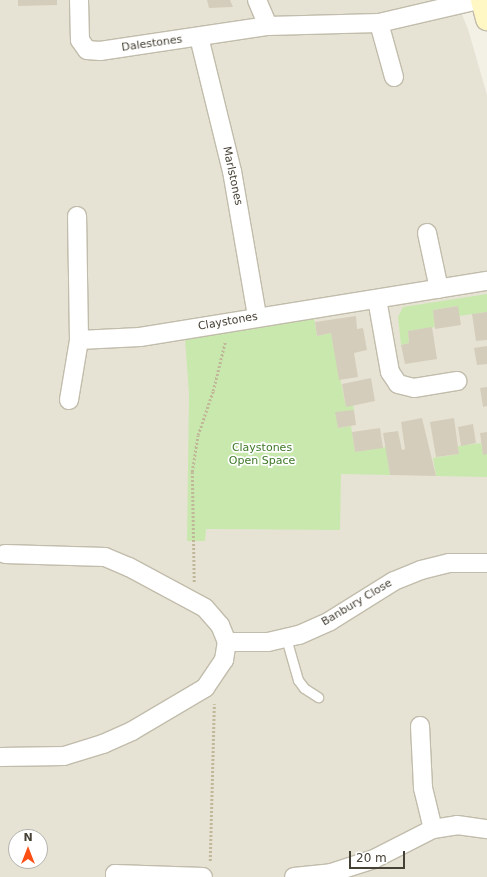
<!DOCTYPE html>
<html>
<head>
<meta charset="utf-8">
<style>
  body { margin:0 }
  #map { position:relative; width:487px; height:877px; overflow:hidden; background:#f3f0e6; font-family:"DejaVu Sans",sans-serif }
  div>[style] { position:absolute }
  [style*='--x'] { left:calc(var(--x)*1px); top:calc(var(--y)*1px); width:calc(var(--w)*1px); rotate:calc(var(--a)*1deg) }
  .residential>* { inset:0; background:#e7e3d4 }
  .green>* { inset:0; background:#c8e8ae }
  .building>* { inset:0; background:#d5cdbb }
  .path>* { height:2.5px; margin-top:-1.25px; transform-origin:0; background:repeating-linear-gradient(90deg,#c0b799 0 2px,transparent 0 4px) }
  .roads { filter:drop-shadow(1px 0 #c1bcab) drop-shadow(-1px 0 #c1bcab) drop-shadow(0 1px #c1bcab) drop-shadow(0 -1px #c1bcab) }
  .lane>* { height:9px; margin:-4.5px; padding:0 4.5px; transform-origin:4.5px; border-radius:4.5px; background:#fff }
  .street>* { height:18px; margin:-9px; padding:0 9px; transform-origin:9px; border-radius:9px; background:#fff }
  .secondary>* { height:22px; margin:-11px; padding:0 11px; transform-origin:11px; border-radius:11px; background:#fff7c4 }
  span { translate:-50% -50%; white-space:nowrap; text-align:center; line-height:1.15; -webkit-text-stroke:3.5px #fff; paint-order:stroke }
  .street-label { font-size:11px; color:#464135 }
  .park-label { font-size:11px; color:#3e7828 }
  .north { position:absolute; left:8px; top:829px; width:40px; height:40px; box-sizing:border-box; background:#fff; border:1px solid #b5b3ae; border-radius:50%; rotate:0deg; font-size:11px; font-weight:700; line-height:16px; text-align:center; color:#464135 }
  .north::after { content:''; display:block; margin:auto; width:14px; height:18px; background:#fb4f14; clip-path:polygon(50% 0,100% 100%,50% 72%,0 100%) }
  .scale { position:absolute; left:349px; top:851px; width:56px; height:18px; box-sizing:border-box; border:2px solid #464135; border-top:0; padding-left:5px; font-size:12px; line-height:14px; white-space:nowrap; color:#464135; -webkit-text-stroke:3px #fff; paint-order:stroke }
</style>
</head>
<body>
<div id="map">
  <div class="residential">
    <i style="clip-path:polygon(evenodd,0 0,456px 0,468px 29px,487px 95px,487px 877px,0 877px,0 0,16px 837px,40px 837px,40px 861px,16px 861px,16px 837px)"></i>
  </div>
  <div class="green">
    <i style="clip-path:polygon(487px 294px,487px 312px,459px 316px,457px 306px,433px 310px,435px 327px,408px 331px,409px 343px,401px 345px,398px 317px,403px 307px)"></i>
    <i style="clip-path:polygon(314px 318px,317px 336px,331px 333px,346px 407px,353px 405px,354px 410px,336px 413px,338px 428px,351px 426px,355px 452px,386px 447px,390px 475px,341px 474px,340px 530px,206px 529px,205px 541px,187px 541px,189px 394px,185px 339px)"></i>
    <i style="clip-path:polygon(481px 443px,483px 454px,487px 454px,487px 477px,436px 476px,433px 458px,459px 454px,458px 446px)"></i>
  </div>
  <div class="building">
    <i style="clip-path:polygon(18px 0,57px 0,57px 5px,18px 6px)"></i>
    <i style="clip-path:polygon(207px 0,230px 0,233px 7px,209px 8px)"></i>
    <i style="clip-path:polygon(458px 306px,461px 325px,435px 329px,433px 310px)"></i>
    <i style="clip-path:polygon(487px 312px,487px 340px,476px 341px,472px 314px)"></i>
    <i style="clip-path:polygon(356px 316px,357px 329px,363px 328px,367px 350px,354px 353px,358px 377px,339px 380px,331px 333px,317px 336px,315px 322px)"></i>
    <i style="clip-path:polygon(432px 327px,437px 359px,405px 364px,401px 345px,409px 343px,408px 331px)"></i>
    <i style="clip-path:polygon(487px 346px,487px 364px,477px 365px,474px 348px)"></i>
    <i style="clip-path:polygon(371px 378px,375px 401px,346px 407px,342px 384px)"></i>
    <i style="clip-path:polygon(487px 387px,487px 406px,483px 407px,480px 388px)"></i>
    <i style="clip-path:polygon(354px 410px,356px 425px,338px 428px,335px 412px)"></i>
    <i style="clip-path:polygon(422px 418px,436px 476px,390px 475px,383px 433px,398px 431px,402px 450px,405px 449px,401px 422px)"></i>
    <i style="clip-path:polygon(454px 418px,459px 454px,436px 457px,430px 422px)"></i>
    <i style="clip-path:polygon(473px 424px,476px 443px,461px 446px,458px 427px)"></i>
    <i style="clip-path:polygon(380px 428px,383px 448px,355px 452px,352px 432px)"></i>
    <i style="clip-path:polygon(487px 432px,487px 454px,483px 455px,480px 433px)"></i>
  </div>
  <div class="path">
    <i style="--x:194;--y:582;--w:110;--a:-91"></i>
    <i style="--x:192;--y:472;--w:37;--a:-81"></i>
    <i style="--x:198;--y:435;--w:46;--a:-71.2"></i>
    <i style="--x:213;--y:391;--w:50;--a:-76.2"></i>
    <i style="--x:210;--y:861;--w:157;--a:-88.5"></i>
  </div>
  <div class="roads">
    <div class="lane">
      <i style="--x:286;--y:638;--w:44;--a:74.1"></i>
      <i style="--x:298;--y:680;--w:10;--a:53"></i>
      <i style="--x:304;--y:688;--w:17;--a:33"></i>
    </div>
    <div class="street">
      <i style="--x:79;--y:0;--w:40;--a:88.6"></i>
      <i style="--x:80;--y:40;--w:12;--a:55"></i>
      <i style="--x:87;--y:50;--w:13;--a:4"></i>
      <i style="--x:100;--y:51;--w:170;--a:-8.5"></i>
      <i style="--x:268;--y:26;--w:111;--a:-1.5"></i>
      <i style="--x:379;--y:23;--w:102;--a:-13.1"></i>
      <i style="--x:257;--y:0;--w:28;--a:67"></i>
      <i style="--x:379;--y:23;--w:56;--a:74.5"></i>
      <i style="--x:199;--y:37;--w:138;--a:76.2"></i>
      <i style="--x:232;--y:171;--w:147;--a:80.2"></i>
      <i style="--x:427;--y:233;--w:57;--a:77.9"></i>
      <i style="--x:377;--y:299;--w:74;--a:79.9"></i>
      <i style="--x:390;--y:372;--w:14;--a:56"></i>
      <i style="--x:398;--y:384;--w:16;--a:14"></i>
      <i style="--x:414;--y:388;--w:44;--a:-9.2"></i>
      <i style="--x:79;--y:340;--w:61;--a:-2.8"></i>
      <i style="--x:140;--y:337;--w:351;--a:-9.2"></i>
      <i style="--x:69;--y:400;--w:61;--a:-80.5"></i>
      <i style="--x:79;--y:340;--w:124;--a:-90.9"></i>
      <i style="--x:5;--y:554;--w:100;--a:1.7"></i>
      <i style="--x:105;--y:557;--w:26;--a:23"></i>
      <i style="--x:129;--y:567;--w:86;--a:28.3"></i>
      <i style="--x:205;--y:608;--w:23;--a:49"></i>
      <i style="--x:220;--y:625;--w:18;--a:68"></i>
      <i style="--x:420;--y:726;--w:62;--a:87.2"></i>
      <i style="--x:423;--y:788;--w:42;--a:76.3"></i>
      <i style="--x:0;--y:757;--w:64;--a:-0.9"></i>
      <i style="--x:64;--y:756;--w:41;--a:-17.1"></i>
      <i style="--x:103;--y:744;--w:32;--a:-24"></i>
      <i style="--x:132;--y:731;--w:85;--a:-30.5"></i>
      <i style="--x:205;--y:688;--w:34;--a:-56"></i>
      <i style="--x:224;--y:660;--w:18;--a:-81"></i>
      <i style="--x:227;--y:642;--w:41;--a:0"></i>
      <i style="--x:268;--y:642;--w:32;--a:-13"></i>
      <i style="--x:299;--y:635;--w:34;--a:-24"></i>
      <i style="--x:330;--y:621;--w:75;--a:-32"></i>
      <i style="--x:394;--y:581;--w:29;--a:-22"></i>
      <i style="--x:421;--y:570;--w:29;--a:-14"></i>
      <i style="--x:449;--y:563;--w:38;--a:0"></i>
      <i style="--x:115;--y:877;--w:3;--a:-90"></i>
      <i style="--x:115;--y:874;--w:88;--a:2"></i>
      <i style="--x:294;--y:877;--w:37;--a:-6"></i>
      <i style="--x:331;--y:873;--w:45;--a:-18"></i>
      <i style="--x:374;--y:859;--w:66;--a:-27"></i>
      <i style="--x:433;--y:829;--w:24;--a:-9"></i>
      <i style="--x:457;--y:825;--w:30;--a:8"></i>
    </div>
    <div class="secondary">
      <i style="--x:482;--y:0;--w:20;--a:75"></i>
    </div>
  </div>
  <div class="street-label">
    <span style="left:152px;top:44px;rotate:-8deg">Dalestones</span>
    <span style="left:232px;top:176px;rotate:78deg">Marlstones</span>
    <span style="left:228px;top:322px;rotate:-10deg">Claystones</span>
    <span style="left:357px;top:603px;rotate:-31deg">Banbury Close</span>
  </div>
  <div class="park-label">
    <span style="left:262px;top:455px">Claystones<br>Open Space</span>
  </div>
  <div class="north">N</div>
  <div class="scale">20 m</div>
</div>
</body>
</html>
